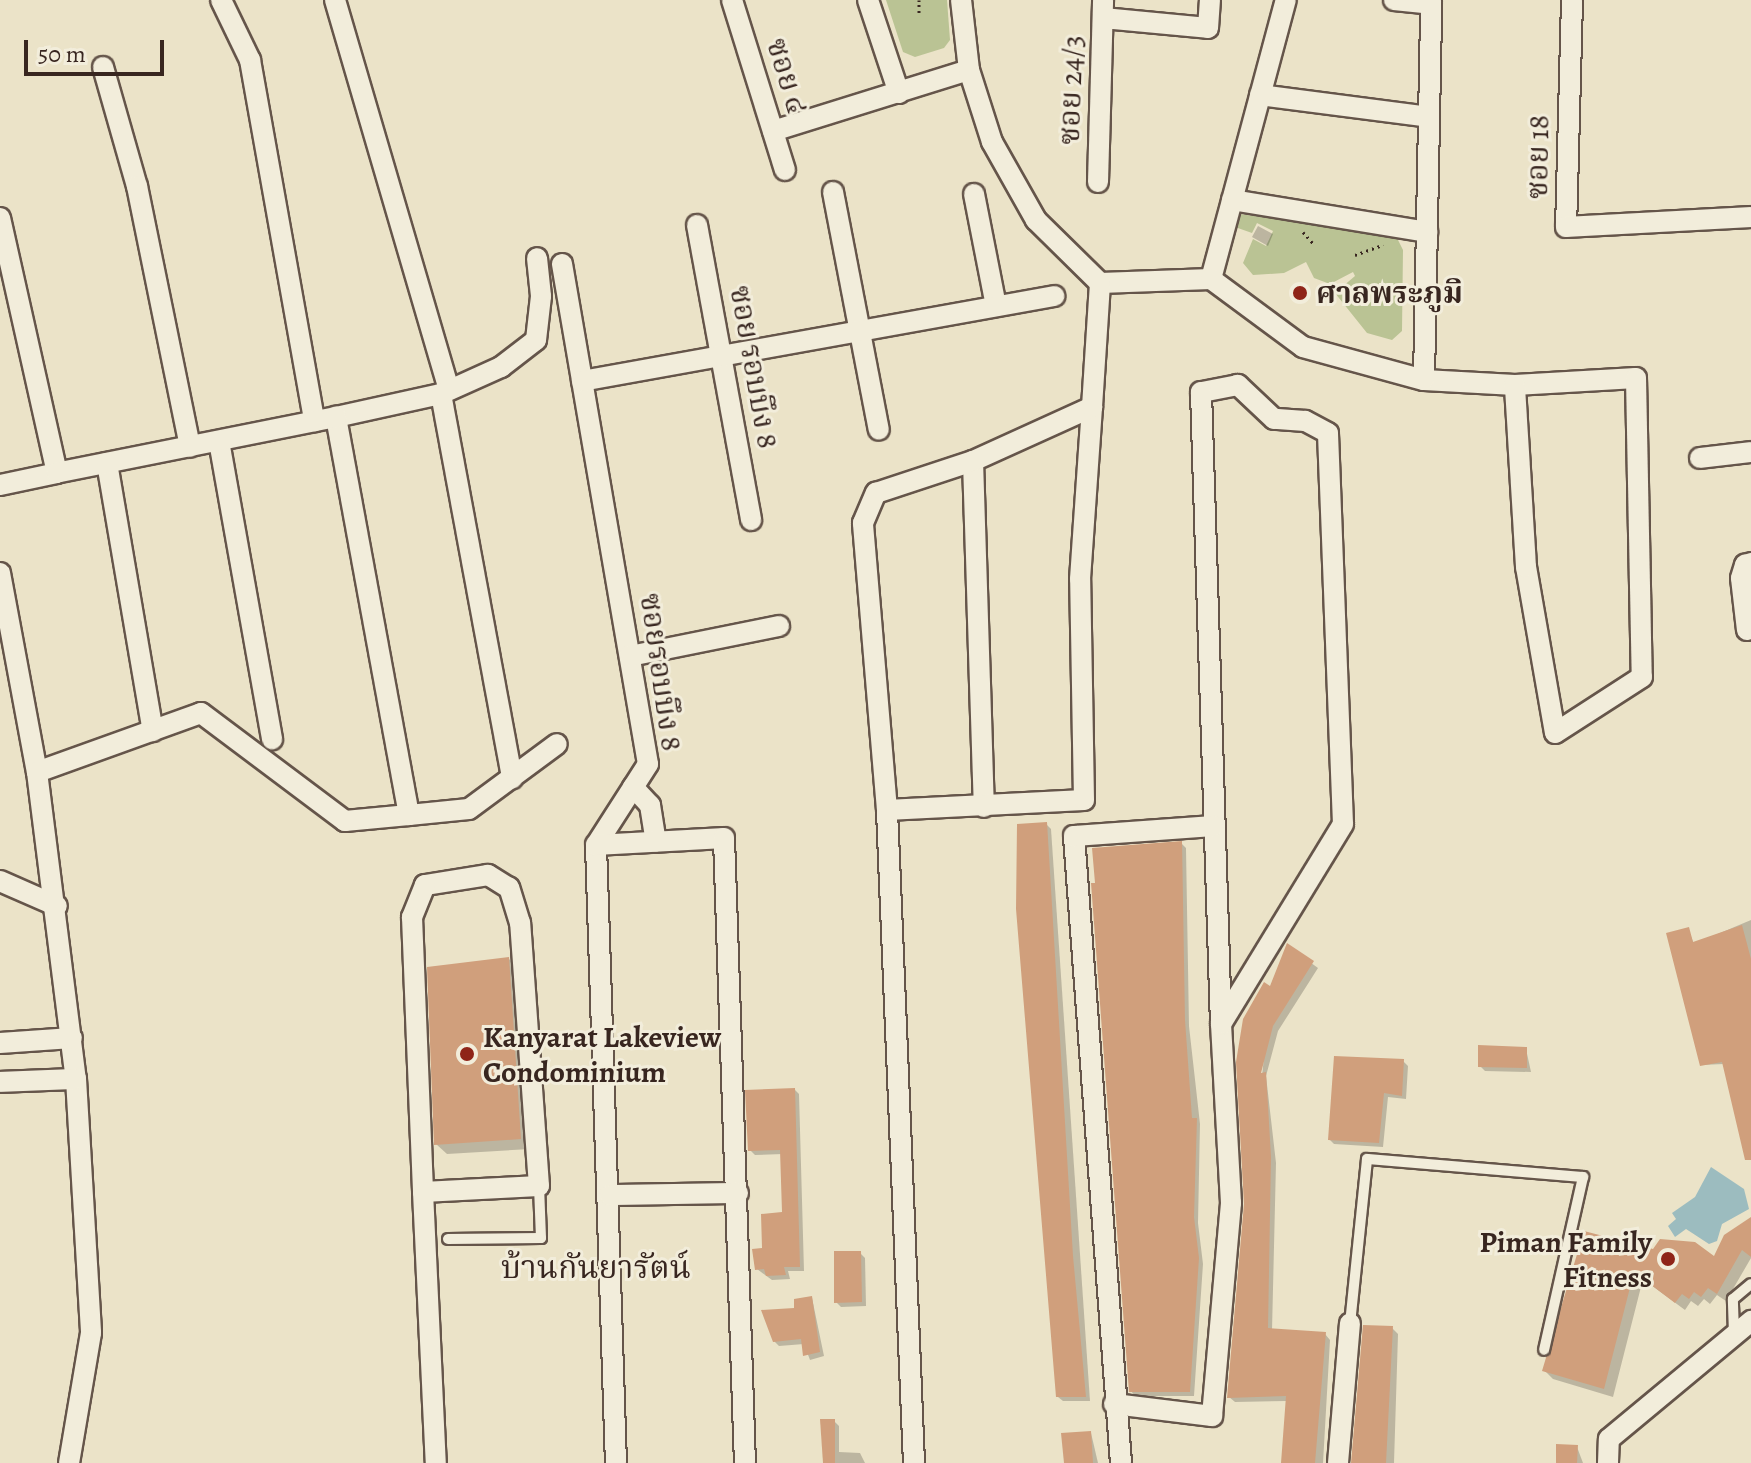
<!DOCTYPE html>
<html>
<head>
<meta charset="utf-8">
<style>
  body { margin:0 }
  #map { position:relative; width:1751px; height:1463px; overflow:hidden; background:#ebe3c8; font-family:Alegreya,"Noto Serif Thai",serif }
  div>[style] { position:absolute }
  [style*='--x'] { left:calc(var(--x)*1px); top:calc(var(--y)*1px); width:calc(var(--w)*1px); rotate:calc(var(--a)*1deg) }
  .green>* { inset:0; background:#bac394 }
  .water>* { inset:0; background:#9cbcbf }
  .shadow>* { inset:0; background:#0003 }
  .building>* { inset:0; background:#d09f7c }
  .path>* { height:3px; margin-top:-1.5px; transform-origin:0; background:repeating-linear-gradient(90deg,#382620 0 2px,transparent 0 6px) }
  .roads { filter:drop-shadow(2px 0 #65554a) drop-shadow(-2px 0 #65554a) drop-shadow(0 2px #65554a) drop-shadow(0 -2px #65554a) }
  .lane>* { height:10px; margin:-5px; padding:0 5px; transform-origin:5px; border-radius:5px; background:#f2eddb }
  .street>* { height:20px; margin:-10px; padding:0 10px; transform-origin:10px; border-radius:10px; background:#f2eddb }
  .dots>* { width:22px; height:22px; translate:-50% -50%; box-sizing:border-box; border:4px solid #f2eddb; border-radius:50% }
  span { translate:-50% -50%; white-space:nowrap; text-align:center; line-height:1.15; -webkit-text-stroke:6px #f2eddb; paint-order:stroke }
  .street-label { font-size:30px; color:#382620 }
  .poi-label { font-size:30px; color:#382620; font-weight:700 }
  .left { translate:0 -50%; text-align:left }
  .right { translate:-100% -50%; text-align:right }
  .neighbourhood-label { font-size:32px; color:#382620 }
  .scale { position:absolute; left:24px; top:40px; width:140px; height:36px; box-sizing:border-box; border:4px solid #382620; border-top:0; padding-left:10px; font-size:24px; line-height:28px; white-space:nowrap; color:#382620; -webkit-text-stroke:6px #f2eddb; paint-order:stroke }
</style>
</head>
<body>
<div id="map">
  <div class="green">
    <i style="clip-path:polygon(886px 0,947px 0,950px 40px,944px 48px,915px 57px,903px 52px)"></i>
    <i style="clip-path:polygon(1239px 214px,1395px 234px,1403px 250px,1402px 331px,1392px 340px,1367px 333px,1335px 293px,1355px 276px,1353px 272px,1330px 284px,1314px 278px,1306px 262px,1284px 273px,1253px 275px,1243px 263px,1253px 239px,1266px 246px,1273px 231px,1257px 223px,1252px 233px,1235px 227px)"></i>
  </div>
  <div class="water">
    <i style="clip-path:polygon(1711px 1167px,1744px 1189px,1749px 1209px,1722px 1224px,1717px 1241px,1709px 1244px,1686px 1229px,1675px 1237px,1668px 1226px,1676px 1219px,1672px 1213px,1695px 1197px)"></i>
  </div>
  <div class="shadow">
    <i style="clip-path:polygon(1258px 226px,1273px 234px,1268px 246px,1252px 237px)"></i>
    <i style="clip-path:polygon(1046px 824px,1051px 829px,1090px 1401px,1063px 1401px,1058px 1397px)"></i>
    <i style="clip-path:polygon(1181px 843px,1186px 848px,1189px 1026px,1200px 1124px,1198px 1223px,1203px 1264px,1194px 1396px,1135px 1396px,1131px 1391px)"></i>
    <i style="clip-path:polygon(1751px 920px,1751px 1150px,1724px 1064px,1701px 1065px,1688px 929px,1694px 944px)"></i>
    <i style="clip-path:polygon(1288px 946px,1318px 968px,1278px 1031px,1266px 1076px,1276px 1163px,1272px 1331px,1325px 1334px,1330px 1340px,1323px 1463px,1283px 1463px,1287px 1401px,1235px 1402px,1229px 1397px,1271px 989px)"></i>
    <i style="clip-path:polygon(509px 959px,519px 969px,530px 1149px,447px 1154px,436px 1144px)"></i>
    <i style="clip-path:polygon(1526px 1049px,1531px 1072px,1485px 1071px,1480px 1066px)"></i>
    <i style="clip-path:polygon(1403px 1061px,1408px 1066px,1406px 1099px,1388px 1097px,1383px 1147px,1334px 1144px,1330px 1140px)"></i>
    <i style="clip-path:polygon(795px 1090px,799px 1094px,804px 1271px,788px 1271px,790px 1279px,772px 1280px,757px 1269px,784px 1214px,783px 1154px,755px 1155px,750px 1150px)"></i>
    <i style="clip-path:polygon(1748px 1220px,1751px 1258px,1726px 1301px,1717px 1295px,1710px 1304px,1704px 1299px,1698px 1306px,1691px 1301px,1685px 1310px,1643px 1279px,1613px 1397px,1553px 1379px,1544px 1370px,1586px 1234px,1654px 1251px,1714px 1259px,1725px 1237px)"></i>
    <i style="clip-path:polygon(860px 1253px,865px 1258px,866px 1306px,841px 1307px,836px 1302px)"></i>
    <i style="clip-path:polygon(812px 1298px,824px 1356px,810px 1360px,804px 1344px,779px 1346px,774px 1341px,796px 1310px)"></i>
    <i style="clip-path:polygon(1392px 1328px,1398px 1334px,1394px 1463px,1354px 1463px)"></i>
    <i style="clip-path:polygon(834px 1421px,839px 1426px,839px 1452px,860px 1453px,865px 1463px,826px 1463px)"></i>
    <i style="clip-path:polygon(1091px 1433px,1098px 1463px,1066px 1463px)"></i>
    <i style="clip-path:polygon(1577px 1447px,1583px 1463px,1558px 1463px)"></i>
  </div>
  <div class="building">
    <i style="clip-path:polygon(1047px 822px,1073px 1256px,1086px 1397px,1056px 1397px,1016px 909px,1017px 824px)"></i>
    <i style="clip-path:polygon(1182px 841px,1185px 1020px,1192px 1118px,1197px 1118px,1194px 1217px,1199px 1258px,1190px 1392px,1129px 1392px,1091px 883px,1095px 883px,1092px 848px)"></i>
    <i style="clip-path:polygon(1742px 925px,1751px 959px,1751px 1160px,1745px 1160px,1722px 1062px,1700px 1066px,1666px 933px,1689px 927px,1693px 942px)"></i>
    <i style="clip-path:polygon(1287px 943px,1314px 961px,1273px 1026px,1261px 1073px,1266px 1072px,1271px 1157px,1268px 1328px,1326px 1332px,1315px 1463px,1281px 1463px,1286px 1396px,1227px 1398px,1244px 1204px,1236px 1062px,1243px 1019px,1264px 982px,1270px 986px)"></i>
    <i style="clip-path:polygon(509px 957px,521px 1139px,434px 1145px,427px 967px)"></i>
    <i style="clip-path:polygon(1478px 1045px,1527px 1047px,1527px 1068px,1478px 1067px)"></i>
    <i style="clip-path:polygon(1334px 1056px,1404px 1059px,1402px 1096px,1384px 1093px,1379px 1143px,1328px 1140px)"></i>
    <i style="clip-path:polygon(795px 1088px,800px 1267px,784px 1267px,786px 1275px,766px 1276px,764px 1269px,755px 1270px,752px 1249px,762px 1248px,761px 1214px,782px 1212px,780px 1150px,748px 1151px,745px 1090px)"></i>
    <i style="clip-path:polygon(1751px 1217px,1751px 1257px,1742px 1250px,1717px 1294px,1708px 1288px,1701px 1297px,1694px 1292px,1689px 1299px,1682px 1294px,1675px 1303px,1634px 1272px,1604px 1389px,1542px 1371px,1584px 1231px,1653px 1249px,1660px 1239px,1695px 1242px,1714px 1256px,1724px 1235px)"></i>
    <i style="clip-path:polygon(834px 1251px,861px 1251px,862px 1302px,834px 1303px)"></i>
    <i style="clip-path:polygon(812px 1296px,820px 1352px,803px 1356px,801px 1339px,773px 1342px,761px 1310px,794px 1308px,794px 1299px)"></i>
    <i style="clip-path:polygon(1363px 1325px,1393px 1326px,1386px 1463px,1351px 1463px)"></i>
    <i style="clip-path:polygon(820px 1419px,835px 1419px,835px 1463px,823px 1463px)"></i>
    <i style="clip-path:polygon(1091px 1431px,1093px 1463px,1064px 1463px,1061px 1433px)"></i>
    <i style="clip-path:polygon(1556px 1444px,1578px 1445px,1577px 1463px,1556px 1463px)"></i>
  </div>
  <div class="path">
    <i style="--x:919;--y:13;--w:13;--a:-90"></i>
    <i style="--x:1303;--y:232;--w:15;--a:48"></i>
    <i style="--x:1355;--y:255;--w:30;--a:-20"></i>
  </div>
  <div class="roads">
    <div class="lane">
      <i style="--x:448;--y:1239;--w:93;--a:-0.6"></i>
      <i style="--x:541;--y:1238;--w:52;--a:-92.2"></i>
      <i style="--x:1350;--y:1324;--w:166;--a:-84.1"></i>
      <i style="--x:1367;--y:1159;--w:217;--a:4.8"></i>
      <i style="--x:1583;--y:1177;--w:177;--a:102.7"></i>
      <i style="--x:1734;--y:1333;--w:34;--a:-92"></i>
      <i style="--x:1733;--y:1299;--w:23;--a:-40"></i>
    </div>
    <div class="street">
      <i style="--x:221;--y:0;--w:67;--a:64.2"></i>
      <i style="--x:250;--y:60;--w:367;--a:79.9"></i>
      <i style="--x:335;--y:0;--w:406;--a:73.7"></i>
      <i style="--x:732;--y:0;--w:178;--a:72.7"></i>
      <i style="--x:868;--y:0;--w:98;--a:71.6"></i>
      <i style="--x:1394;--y:0;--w:37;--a:6"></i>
      <i style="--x:1572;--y:0;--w:227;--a:91.5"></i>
      <i style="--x:1566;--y:227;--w:185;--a:-3.1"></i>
      <i style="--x:1103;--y:18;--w:105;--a:5.4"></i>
      <i style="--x:1208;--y:28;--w:28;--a:-86"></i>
      <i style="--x:103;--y:67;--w:124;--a:74.1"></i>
      <i style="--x:137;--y:186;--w:266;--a:78.5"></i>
      <i style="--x:1260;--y:95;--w:170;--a:7.4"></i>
      <i style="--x:773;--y:131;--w:205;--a:-17.3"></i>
      <i style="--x:1098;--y:182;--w:182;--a:-88.4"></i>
      <i style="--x:833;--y:192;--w:242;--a:79.1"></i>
      <i style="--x:974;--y:194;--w:114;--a:78.9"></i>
      <i style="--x:1232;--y:200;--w:198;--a:9.3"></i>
      <i style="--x:0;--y:218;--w:261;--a:77.4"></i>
      <i style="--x:57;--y:473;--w:58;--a:168.1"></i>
      <i style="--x:697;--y:225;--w:300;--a:79.6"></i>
      <i style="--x:562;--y:264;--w:507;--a:80.24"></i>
      <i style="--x:648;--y:764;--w:96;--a:122.7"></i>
      <i style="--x:596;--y:845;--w:618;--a:88.15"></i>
      <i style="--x:1211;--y:279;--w:289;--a:-75"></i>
      <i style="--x:1100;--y:283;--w:111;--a:-2.1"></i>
      <i style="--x:1211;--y:279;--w:114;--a:36.5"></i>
      <i style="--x:1303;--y:347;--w:125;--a:15.3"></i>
      <i style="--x:1424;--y:380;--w:91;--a:3.1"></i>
      <i style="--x:1515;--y:385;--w:121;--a:-3.3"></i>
      <i style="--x:1636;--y:378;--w:299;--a:88.9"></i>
      <i style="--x:1642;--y:677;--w:103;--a:147.2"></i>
      <i style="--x:1555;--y:733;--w:169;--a:-99.9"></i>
      <i style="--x:1526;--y:567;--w:182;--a:-93.5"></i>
      <i style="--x:1424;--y:380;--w:380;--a:-88.9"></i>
      <i style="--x:582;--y:381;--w:480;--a:-10.2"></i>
      <i style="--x:441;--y:394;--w:391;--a:79.5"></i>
      <i style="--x:336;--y:417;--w:107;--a:-12.4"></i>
      <i style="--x:441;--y:394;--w:66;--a:-24.2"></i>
      <i style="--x:501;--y:367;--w:44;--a:-37.6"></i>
      <i style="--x:536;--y:340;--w:44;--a:-83.5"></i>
      <i style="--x:541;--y:296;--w:38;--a:-96"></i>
      <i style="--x:219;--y:441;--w:303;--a:79.9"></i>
      <i style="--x:1700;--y:458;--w:51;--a:-6.7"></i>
      <i style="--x:973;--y:461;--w:346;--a:88.2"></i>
      <i style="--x:107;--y:463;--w:272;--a:80.3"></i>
      <i style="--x:0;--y:573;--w:202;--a:79.5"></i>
      <i style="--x:37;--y:772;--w:309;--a:82.8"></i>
      <i style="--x:76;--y:1079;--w:254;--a:86.6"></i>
      <i style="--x:91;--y:1333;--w:132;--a:99.6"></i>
      <i style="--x:1747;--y:630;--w:52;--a:-96.6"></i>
      <i style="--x:1741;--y:578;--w:14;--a:-73"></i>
      <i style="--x:1745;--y:565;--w:6;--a:-18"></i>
      <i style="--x:630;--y:656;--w:152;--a:-11.4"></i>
      <i style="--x:37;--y:772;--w:174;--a:-19.8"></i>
      <i style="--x:201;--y:713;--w:180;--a:36.9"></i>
      <i style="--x:345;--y:821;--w:64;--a:-5.4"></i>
      <i style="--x:409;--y:815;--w:405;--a:-100.4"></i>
      <i style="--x:336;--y:417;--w:285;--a:168.7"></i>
      <i style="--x:633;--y:787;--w:25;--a:47"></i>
      <i style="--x:650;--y:805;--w:37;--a:81"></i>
      <i style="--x:887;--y:810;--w:197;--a:-2.9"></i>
      <i style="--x:1084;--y:800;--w:221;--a:-91"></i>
      <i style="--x:1080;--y:579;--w:172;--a:-86"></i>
      <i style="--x:409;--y:815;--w:60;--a:-5.7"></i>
      <i style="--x:469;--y:809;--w:109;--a:-36.5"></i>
      <i style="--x:596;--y:845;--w:128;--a:-3.1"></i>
      <i style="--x:724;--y:838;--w:625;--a:88.08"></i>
      <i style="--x:0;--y:881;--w:62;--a:23.7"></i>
      <i style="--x:0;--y:1043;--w:72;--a:-4"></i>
      <i style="--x:0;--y:1082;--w:76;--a:-2.3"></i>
      <i style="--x:423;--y:1192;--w:116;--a:-3"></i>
      <i style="--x:539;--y:1186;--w:264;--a:-94.1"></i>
      <i style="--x:520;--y:923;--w:37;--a:-107"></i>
      <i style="--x:509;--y:888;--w:25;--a:-148"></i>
      <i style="--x:488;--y:875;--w:64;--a:171"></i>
      <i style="--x:425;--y:885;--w:35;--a:112"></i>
      <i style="--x:412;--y:917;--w:275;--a:87.7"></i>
      <i style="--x:423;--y:1192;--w:271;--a:87.3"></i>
      <i style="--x:610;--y:1195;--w:128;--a:-0.9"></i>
      <i style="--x:1114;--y:1404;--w:99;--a:7"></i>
      <i style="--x:1212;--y:1416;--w:214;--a:-84.9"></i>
      <i style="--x:1231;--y:1203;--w:179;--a:-93.2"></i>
      <i style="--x:1221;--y:1024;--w:234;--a:-58.6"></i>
      <i style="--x:1343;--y:824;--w:391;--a:-92.2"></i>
      <i style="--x:1328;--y:433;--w:26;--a:-152"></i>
      <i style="--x:1305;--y:421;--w:31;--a:-176"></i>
      <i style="--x:1274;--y:419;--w:50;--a:-136.6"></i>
      <i style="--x:1238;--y:385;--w:38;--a:169"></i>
      <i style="--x:1201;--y:392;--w:632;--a:88.19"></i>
      <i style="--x:914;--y:1463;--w:654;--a:-92.37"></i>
      <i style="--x:887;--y:810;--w:288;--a:-94.8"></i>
      <i style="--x:863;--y:523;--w:33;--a:-67"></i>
      <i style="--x:876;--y:493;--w:102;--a:-18.3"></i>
      <i style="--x:973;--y:461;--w:131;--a:-24.4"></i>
      <i style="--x:1092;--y:407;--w:124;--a:-86.3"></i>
      <i style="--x:1100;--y:283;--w:90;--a:-135.5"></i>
      <i style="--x:1036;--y:220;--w:90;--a:-119.4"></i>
      <i style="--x:992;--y:142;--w:76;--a:-107.7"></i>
      <i style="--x:969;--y:70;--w:70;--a:-96.5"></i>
      <i style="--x:1121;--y:1463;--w:629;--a:-94.29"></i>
      <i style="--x:1074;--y:836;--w:140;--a:-4.1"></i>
      <i style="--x:1338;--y:1463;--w:140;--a:-85.1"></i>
      <i style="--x:1608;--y:1463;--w:24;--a:-88"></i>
      <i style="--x:1609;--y:1439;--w:185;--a:-39.7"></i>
    </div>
  </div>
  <div class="dots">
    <i style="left:1300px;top:293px;background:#8f2418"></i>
    <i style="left:467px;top:1054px;background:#8f2418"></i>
    <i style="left:1668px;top:1259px;background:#8f2418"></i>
  </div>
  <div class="street-label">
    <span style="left:787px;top:76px;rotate:73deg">ซอย ๔</span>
    <span style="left:1071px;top:90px;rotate:-88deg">ซอย 24/3</span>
    <span style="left:1538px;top:157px;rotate:-89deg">ซอย 18</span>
    <span style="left:754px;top:367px;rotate:80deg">ซอย รอบบึง 8</span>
    <span style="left:661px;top:672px;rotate:82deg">ซอยรอบบึง 8</span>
  </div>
  <div class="poi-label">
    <span class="left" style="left:1316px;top:293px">ศาลพระภูมิ</span>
    <span class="left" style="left:483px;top:1054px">Kanyarat Lakeview<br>Condominium</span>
    <span class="right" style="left:1652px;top:1259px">Piman Family<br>Fitness</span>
  </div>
  <div class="neighbourhood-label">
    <span style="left:596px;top:1267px">บ้านกันยารัตน์</span>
  </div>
  <div class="scale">50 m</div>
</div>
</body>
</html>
